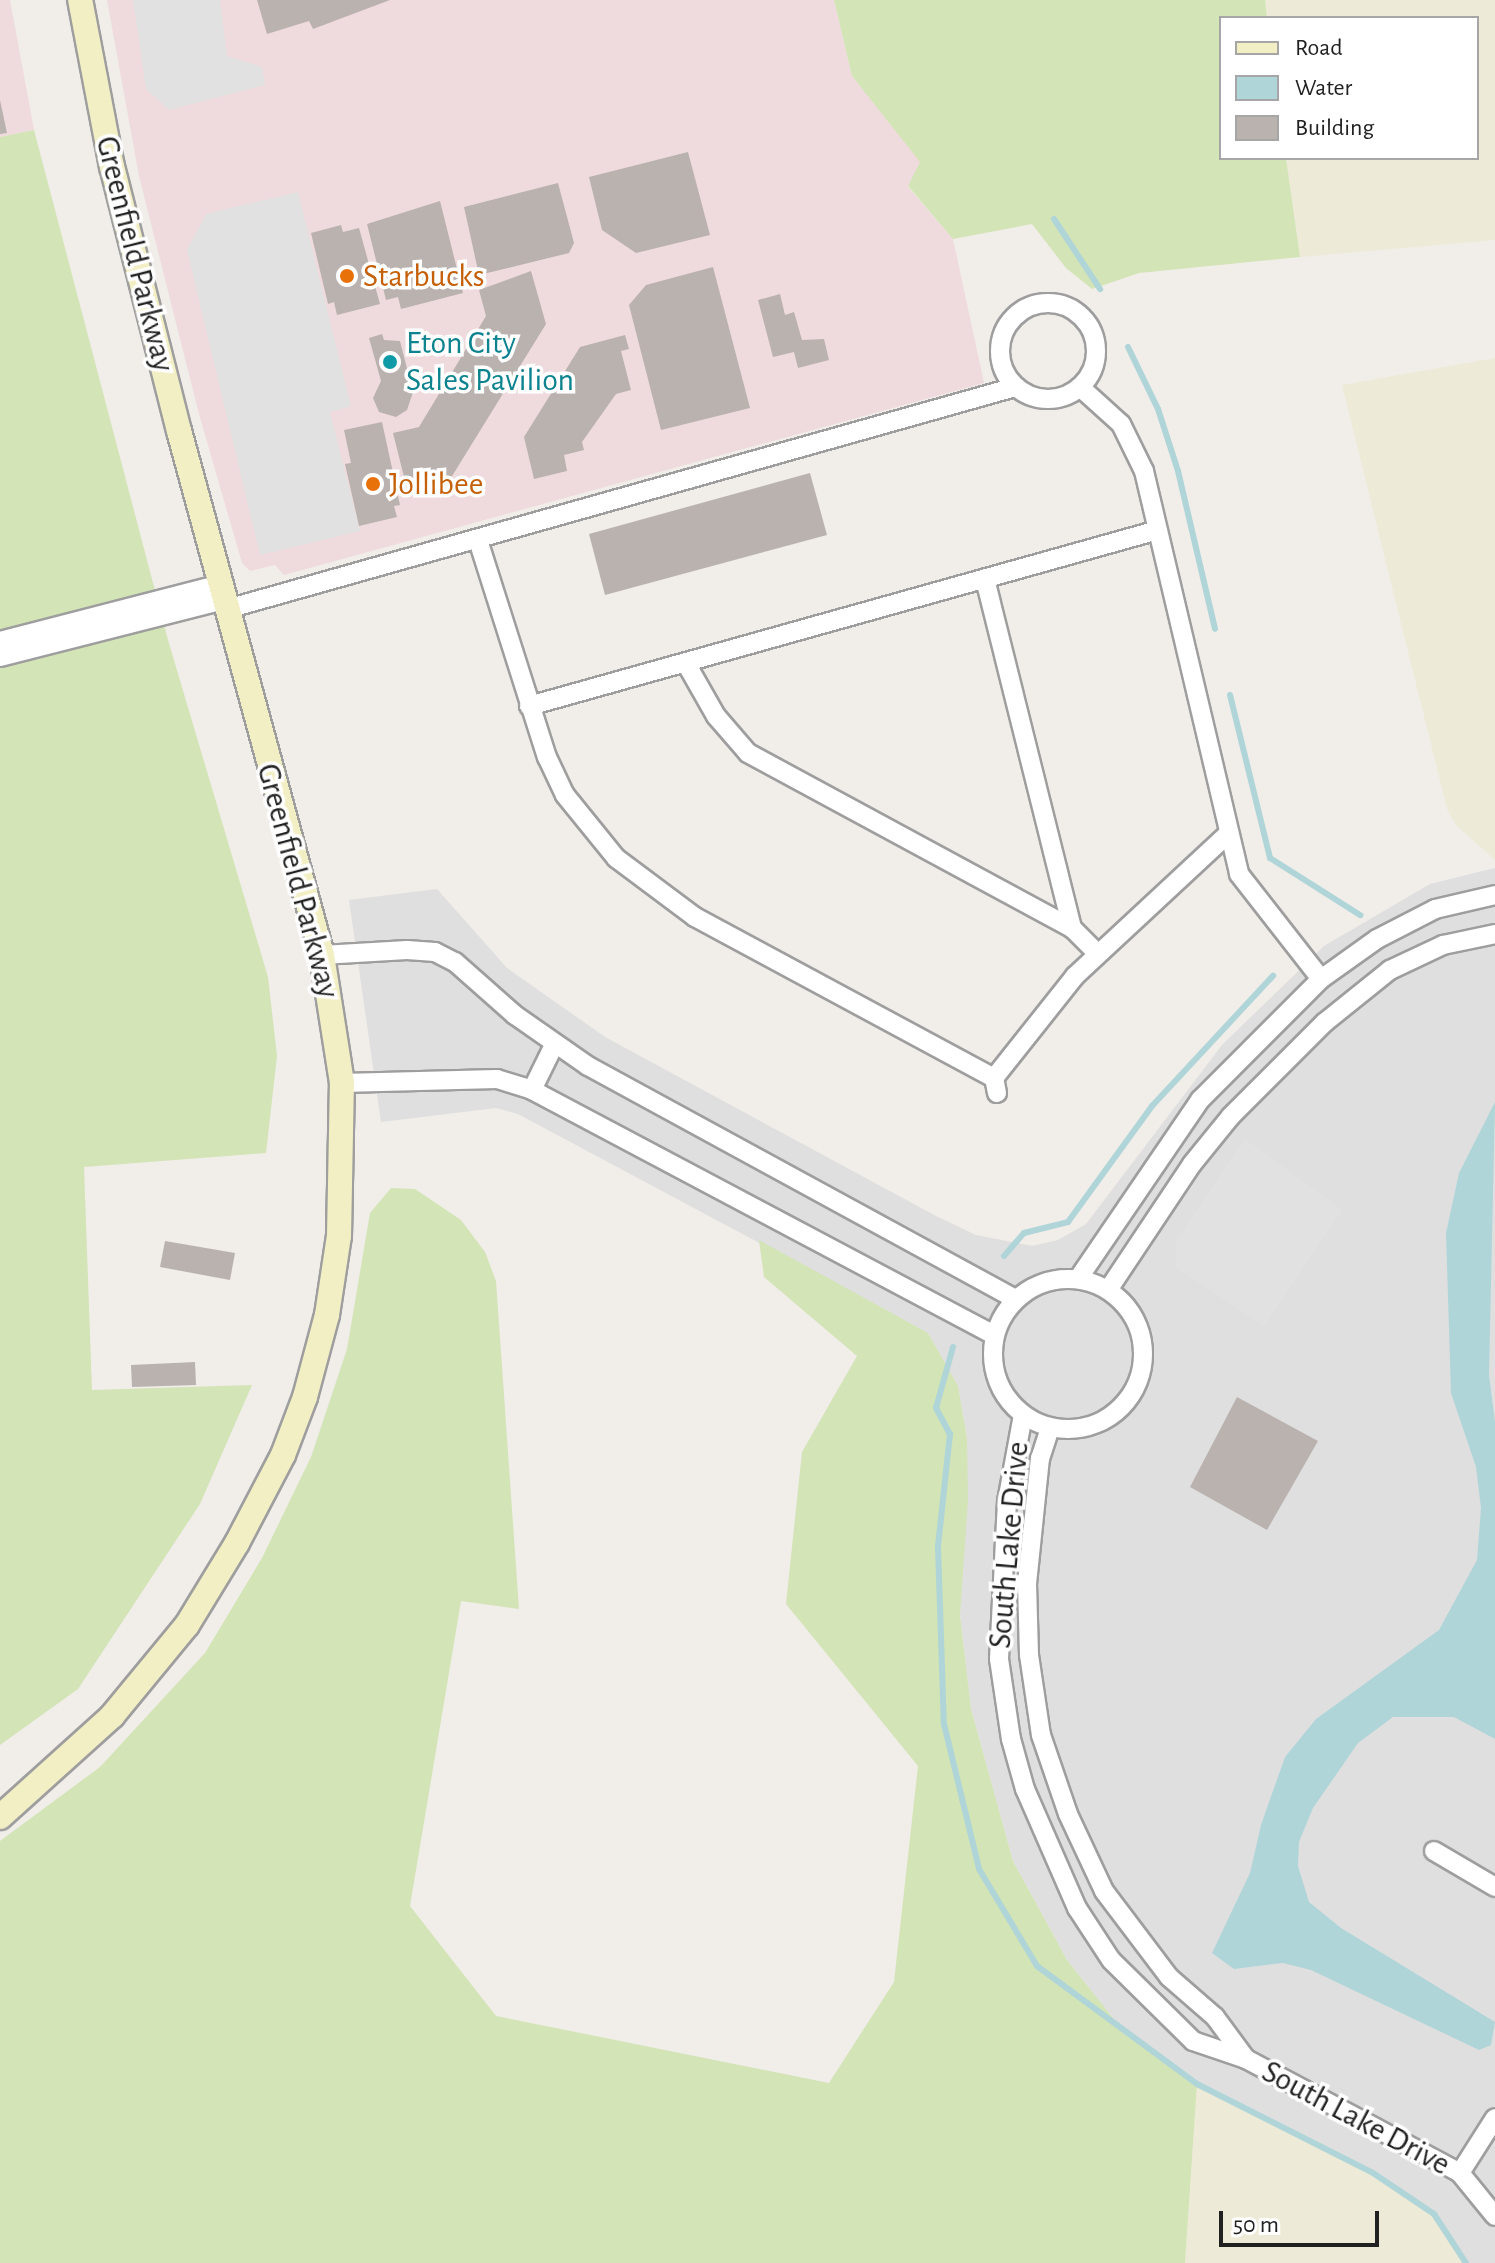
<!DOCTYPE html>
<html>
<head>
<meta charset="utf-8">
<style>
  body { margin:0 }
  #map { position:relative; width:1495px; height:2263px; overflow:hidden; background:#f1ede9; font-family:"Alegreya Sans",sans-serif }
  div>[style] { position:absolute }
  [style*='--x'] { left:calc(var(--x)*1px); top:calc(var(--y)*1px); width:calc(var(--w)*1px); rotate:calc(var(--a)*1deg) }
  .residential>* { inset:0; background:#dfdfdf }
  .commercial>* { inset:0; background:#efdbdd }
  .farmland>* { inset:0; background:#edebd7 }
  .grass>* { inset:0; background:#d3e4b6 }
  .parking>* { inset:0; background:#e1e1e1 }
  .water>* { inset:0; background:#afd5d9 }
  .stream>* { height:6px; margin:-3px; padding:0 3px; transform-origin:3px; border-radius:3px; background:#afd5d9 }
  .building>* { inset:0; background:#bab2af }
  .roads { filter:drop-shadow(2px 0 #9e9e9e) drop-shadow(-2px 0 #9e9e9e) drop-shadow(0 2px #9e9e9e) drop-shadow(0 -2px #9e9e9e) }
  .minor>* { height:18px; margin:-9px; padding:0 9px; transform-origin:9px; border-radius:9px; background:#fff }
  .minor>.ring { margin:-9px; padding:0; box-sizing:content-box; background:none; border:18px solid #fff; border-radius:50% }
  .secondary>* { height:24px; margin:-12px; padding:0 12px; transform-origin:12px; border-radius:12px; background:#f3efc5 }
  .dots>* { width:22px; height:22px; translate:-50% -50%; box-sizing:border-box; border:4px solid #fff; border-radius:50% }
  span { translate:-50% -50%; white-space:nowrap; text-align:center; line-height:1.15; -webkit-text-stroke:7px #fff; paint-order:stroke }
  .street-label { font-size:32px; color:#212121 }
  .food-label { font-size:32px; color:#c56008 }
  .left { translate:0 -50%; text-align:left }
  .culture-label { font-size:32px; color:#0d838f }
  .legend { position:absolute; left:1219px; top:16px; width:260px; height:144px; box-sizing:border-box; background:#fff; border:2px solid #a6a6a6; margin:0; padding:10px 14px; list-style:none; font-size:24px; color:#212121 }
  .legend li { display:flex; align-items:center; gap:16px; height:40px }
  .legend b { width:40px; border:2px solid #a6a6a6 }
  .scale { position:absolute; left:1219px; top:2211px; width:160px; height:36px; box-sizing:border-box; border:4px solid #212121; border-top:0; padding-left:10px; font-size:24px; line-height:28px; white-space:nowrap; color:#212121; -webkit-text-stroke:6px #fff; paint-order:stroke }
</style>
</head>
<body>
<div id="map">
  <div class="residential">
    <i style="clip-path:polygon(1495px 868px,1495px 2263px,1466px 2263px,1434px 2214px,1373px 2173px,1197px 2084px,1125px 2033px,1067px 1960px,1013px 1861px,971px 1709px,960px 1615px,967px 1438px,958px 1386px,928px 1333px,518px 1114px,496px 1108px,381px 1122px,349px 900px,437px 889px,507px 968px,605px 1037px,936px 1216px,976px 1235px,1032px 1246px,1058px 1240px,1086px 1224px,1222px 1045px,1324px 946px,1430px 884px)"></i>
  </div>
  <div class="commercial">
    <i style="clip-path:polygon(0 0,10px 0,34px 130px,0 137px)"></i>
    <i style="clip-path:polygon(107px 0,834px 0,852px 76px,921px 162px,908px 187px,953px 239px,984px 383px,284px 575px,275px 565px,250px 571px,242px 563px,199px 414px,139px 176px)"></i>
  </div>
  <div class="farmland">
    <i style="clip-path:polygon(1265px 0,1495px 0,1495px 240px,1300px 257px,1286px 158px,1477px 158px,1477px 18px,1267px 18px)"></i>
    <i style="clip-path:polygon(1495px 358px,1495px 860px,1456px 825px,1447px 809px,1342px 385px)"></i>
    <i style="clip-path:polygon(1197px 2084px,1373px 2173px,1434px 2214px,1466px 2263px,1185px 2263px)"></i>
  </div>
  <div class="grass">
    <i style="clip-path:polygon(834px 0,1265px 0,1267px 18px,1221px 18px,1221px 158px,1286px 158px,1300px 257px,1139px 273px,1092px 289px,1066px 268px,1032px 224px,953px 239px,908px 186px,920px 162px,852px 76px)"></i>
    <i style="clip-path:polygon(34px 130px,168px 640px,268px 977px,277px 1056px,266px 1153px,84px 1167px,92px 1390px,252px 1385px,200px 1504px,78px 1689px,0 1745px,0 137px)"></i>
    <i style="clip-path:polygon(391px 1188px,415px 1189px,461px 1220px,485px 1252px,496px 1281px,519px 1609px,461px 1601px,410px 1906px,496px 2016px,829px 2083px,894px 1982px,918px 1766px,786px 1604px,802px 1452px,857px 1356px,764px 1277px,759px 1240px,928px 1333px,958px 1386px,967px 1438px,968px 1500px,960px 1615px,971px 1709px,1013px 1861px,1067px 1960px,1125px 2033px,1197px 2084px,1185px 2263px,0 2263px,0 1841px,100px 1767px,205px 1653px,262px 1558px,311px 1457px,347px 1349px,370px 1213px)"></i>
  </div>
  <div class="parking">
    <i style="clip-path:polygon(133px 0,220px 0,227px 56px,262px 67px,265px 85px,169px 110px,146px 89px)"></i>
    <i style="clip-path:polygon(298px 192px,351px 406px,330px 412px,360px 531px,260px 555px,187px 250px,206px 214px)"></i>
    <i style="clip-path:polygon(1245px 1139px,1342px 1210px,1264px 1326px,1175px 1267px,1176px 1241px)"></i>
  </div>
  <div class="water">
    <i style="clip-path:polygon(1495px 1102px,1489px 1375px,1495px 1422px,1495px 1739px,1454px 1717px,1393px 1717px,1358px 1743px,1313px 1808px,1299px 1842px,1298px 1866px,1309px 1902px,1341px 1928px,1495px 2022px,1491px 2045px,1479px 2050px,1311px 1970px,1283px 1963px,1234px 1969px,1212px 1953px,1250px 1873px,1261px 1825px,1285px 1757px,1316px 1719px,1439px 1630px,1477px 1560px,1481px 1508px,1476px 1467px,1451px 1393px,1446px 1233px,1459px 1173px)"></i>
  </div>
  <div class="stream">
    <i style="--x:1054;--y:219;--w:84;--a:56.7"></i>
    <i style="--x:1128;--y:347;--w:69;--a:64.2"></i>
    <i style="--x:1158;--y:409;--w:65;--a:72.1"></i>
    <i style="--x:1178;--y:471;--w:162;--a:76.8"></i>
    <i style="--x:1230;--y:695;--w:168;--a:76.2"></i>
    <i style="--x:1270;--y:858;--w:107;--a:32.3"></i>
    <i style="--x:1004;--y:1256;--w:30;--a:-49"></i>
    <i style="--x:1024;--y:1233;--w:45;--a:-14"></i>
    <i style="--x:1068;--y:1222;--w:143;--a:-54.1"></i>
    <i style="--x:1152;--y:1106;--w:178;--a:-47.1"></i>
    <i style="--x:953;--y:1347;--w:63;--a:105.6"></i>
    <i style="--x:936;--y:1408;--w:30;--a:62"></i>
    <i style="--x:950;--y:1434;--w:114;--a:96.1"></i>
    <i style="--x:938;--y:1547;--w:177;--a:88.1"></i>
    <i style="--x:944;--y:1724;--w:149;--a:76.4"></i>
    <i style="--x:979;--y:1869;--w:113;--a:59.1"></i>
    <i style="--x:1037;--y:1966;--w:199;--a:36.4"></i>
    <i style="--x:1197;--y:2084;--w:197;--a:26.8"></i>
    <i style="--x:1373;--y:2173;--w:73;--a:33.9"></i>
    <i style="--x:1434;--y:2214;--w:59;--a:56.9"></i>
  </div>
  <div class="building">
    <i style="clip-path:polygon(257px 0,390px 0,313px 29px,309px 21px,267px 34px)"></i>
    <i style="clip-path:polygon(0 100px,7px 133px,0 134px)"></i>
    <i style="clip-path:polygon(688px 152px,710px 235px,636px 253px,602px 230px,589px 177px)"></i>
    <i style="clip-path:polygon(558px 183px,574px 243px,569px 253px,479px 275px,464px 207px)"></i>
    <i style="clip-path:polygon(440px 201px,463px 293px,401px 309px,398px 297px,386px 300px,367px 224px)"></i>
    <i style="clip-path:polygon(341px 225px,343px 232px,359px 228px,380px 304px,337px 315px,334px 302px,328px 304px,311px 233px)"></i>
    <i style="clip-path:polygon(713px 267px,750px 408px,661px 430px,629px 305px,646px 285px)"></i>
    <i style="clip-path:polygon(531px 271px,546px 324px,449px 481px,423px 488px,421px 477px,405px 481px,393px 433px,419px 427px,486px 316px,479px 290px)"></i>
    <i style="clip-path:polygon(780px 294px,785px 315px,794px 312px,802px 340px,824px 339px,829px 360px,798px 368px,794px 352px,773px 357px,758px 300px)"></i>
    <i style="clip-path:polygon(382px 334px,384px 340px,400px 341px,413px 392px,407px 410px,396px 417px,379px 412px,373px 398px,381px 381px,369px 338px)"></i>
    <i style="clip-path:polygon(625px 335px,629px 349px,621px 351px,631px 390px,616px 394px,582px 442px,584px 450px,564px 455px,567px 471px,534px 479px,524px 437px,580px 347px)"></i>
    <i style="clip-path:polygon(382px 422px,400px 505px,394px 506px,397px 517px,359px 526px,345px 464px,351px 463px,344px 430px)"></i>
    <i style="clip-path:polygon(810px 473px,827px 535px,605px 595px,589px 534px)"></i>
    <i style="clip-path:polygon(165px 1241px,235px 1253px,230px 1280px,160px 1267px)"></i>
    <i style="clip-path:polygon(195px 1362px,196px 1385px,132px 1387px,131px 1365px)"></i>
    <i style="clip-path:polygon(1237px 1397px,1318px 1441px,1267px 1530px,1190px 1487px)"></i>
  </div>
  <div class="roads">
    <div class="minor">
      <i class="ring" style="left:1000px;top:303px;width:78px;height:78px"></i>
      <i style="--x:1080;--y:387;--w:55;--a:42.1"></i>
      <i style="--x:1121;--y:424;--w:52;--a:63.9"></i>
      <i style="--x:1144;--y:471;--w:414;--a:76.7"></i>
      <i style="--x:1239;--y:874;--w:133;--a:52"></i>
      <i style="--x:478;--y:540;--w:228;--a:72.4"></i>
      <i style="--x:547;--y:757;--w:42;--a:64.7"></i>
      <i style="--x:565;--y:795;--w:81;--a:51"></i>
      <i style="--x:616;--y:858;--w:99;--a:36.8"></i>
      <i style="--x:695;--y:917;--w:340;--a:28.3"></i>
      <i style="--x:985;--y:579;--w:360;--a:76"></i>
      <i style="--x:227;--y:609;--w:819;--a:-15.73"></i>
      <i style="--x:0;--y:641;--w:227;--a:-14.5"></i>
      <i style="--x:0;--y:657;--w:231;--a:-14.3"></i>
      <i style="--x:687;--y:665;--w:59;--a:60.4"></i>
      <i style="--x:716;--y:716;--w:49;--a:49.1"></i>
      <i style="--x:748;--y:753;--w:368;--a:28.4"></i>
      <i style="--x:1072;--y:928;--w:34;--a:45"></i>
      <i style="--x:529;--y:706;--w:653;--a:-15.63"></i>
      <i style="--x:322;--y:955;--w:85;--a:-3.4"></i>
      <i style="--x:407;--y:950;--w:28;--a:4"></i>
      <i style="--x:435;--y:952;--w:22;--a:27"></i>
      <i style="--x:455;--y:962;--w:80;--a:41.5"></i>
      <i style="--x:515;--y:1015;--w:89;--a:34.9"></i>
      <i style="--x:588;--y:1066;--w:487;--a:28.6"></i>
      <i style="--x:342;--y:1083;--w:155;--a:-1.5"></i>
      <i style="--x:497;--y:1079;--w:37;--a:17"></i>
      <i style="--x:532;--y:1090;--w:523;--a:27.94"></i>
      <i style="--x:532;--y:1090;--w:50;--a:-63.9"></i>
      <i style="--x:997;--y:1093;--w:15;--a:-101"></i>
      <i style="--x:994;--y:1078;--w:130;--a:-51.5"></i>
      <i style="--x:1075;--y:976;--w:209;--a:-42.9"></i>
      <i style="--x:1078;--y:1279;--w:217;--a:-55.7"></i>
      <i style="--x:1200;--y:1100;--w:171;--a:-45"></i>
      <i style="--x:1321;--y:979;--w:69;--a:-35.5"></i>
      <i style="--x:1377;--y:939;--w:65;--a:-27.3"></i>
      <i style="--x:1435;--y:909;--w:62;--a:-13.1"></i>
      <i class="ring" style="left:993px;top:1279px;width:132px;height:132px"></i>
      <i style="--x:1108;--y:1290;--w:151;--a:-56.3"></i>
      <i style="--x:1192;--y:1164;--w:62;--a:-50.9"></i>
      <i style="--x:1231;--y:1116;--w:132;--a:-45"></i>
      <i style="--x:1324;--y:1023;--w:85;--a:-38.8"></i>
      <i style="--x:1390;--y:970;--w:59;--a:-25.3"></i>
      <i style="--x:1443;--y:945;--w:53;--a:-11.9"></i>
      <i style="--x:1023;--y:1415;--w:87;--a:100.5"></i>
      <i style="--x:1007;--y:1501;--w:158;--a:92.9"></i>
      <i style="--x:999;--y:1659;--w:81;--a:81.5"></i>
      <i style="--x:1011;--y:1739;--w:52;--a:74.4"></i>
      <i style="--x:1025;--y:1789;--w:130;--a:66.4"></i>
      <i style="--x:1077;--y:1908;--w:62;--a:56.8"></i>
      <i style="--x:1111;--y:1960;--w:115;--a:44.6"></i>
      <i style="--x:1193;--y:2041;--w:56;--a:18.8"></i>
      <i style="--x:1246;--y:2059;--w:242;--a:28"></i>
      <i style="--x:1460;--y:2173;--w:55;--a:50.9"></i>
      <i style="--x:1050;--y:1428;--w:32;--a:108"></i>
      <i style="--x:1040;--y:1458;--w:126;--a:95.9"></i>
      <i style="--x:1027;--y:1583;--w:72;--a:88.4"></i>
      <i style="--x:1029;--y:1655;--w:81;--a:81.5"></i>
      <i style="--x:1041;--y:1735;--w:83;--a:71.1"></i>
      <i style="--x:1068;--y:1814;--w:85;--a:64.9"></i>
      <i style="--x:1104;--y:1891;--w:108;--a:52.9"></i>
      <i style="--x:1169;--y:1977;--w:61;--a:41"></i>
      <i style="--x:1215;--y:2017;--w:52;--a:53.6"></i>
      <i style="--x:1434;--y:1851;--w:71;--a:30.5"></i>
      <i style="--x:1460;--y:2173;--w:65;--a:-57.5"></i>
    </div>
    <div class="secondary">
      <i style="--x:0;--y:1817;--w:151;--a:-42"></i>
      <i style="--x:112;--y:1716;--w:118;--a:-50.5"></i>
      <i style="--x:187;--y:1625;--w:96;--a:-58.6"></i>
      <i style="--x:237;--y:1543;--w:99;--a:-62.4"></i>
      <i style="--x:283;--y:1455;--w:62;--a:-69.2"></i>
      <i style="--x:305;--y:1397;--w:85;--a:-75"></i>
      <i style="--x:327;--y:1315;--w:80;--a:-81.4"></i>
      <i style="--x:339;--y:1236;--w:153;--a:-88.9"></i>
      <i style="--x:342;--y:1083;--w:130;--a:-98.9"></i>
      <i style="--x:322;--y:955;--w:543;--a:-105.26"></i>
      <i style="--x:179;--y:431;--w:272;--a:-104.2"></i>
      <i style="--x:112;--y:167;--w:170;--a:-100.8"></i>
    </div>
  </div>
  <div class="dots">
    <i style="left:347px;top:276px;background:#e8710a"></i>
    <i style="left:390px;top:362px;background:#0f9aa8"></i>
    <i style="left:373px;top:484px;background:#e8710a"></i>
  </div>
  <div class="street-label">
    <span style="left:135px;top:254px;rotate:76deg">Greenfield Parkway</span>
    <span style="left:298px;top:881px;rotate:75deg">Greenfield Parkway</span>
    <span style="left:1009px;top:1545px;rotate:-85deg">South Lake Drive</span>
    <span style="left:1356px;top:2118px;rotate:28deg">South Lake Drive</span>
  </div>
  <div class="food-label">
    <span class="left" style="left:363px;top:276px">Starbucks</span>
    <span class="left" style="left:389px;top:484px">Jollibee</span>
  </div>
  <div class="culture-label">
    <span class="left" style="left:406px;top:362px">Eton City<br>Sales Pavilion</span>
  </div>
  <ul class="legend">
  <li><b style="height:10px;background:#f3efc5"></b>Road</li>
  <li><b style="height:22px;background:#afd5d9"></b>Water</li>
  <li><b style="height:22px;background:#bab2af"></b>Building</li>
  </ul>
  <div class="scale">50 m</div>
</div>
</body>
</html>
